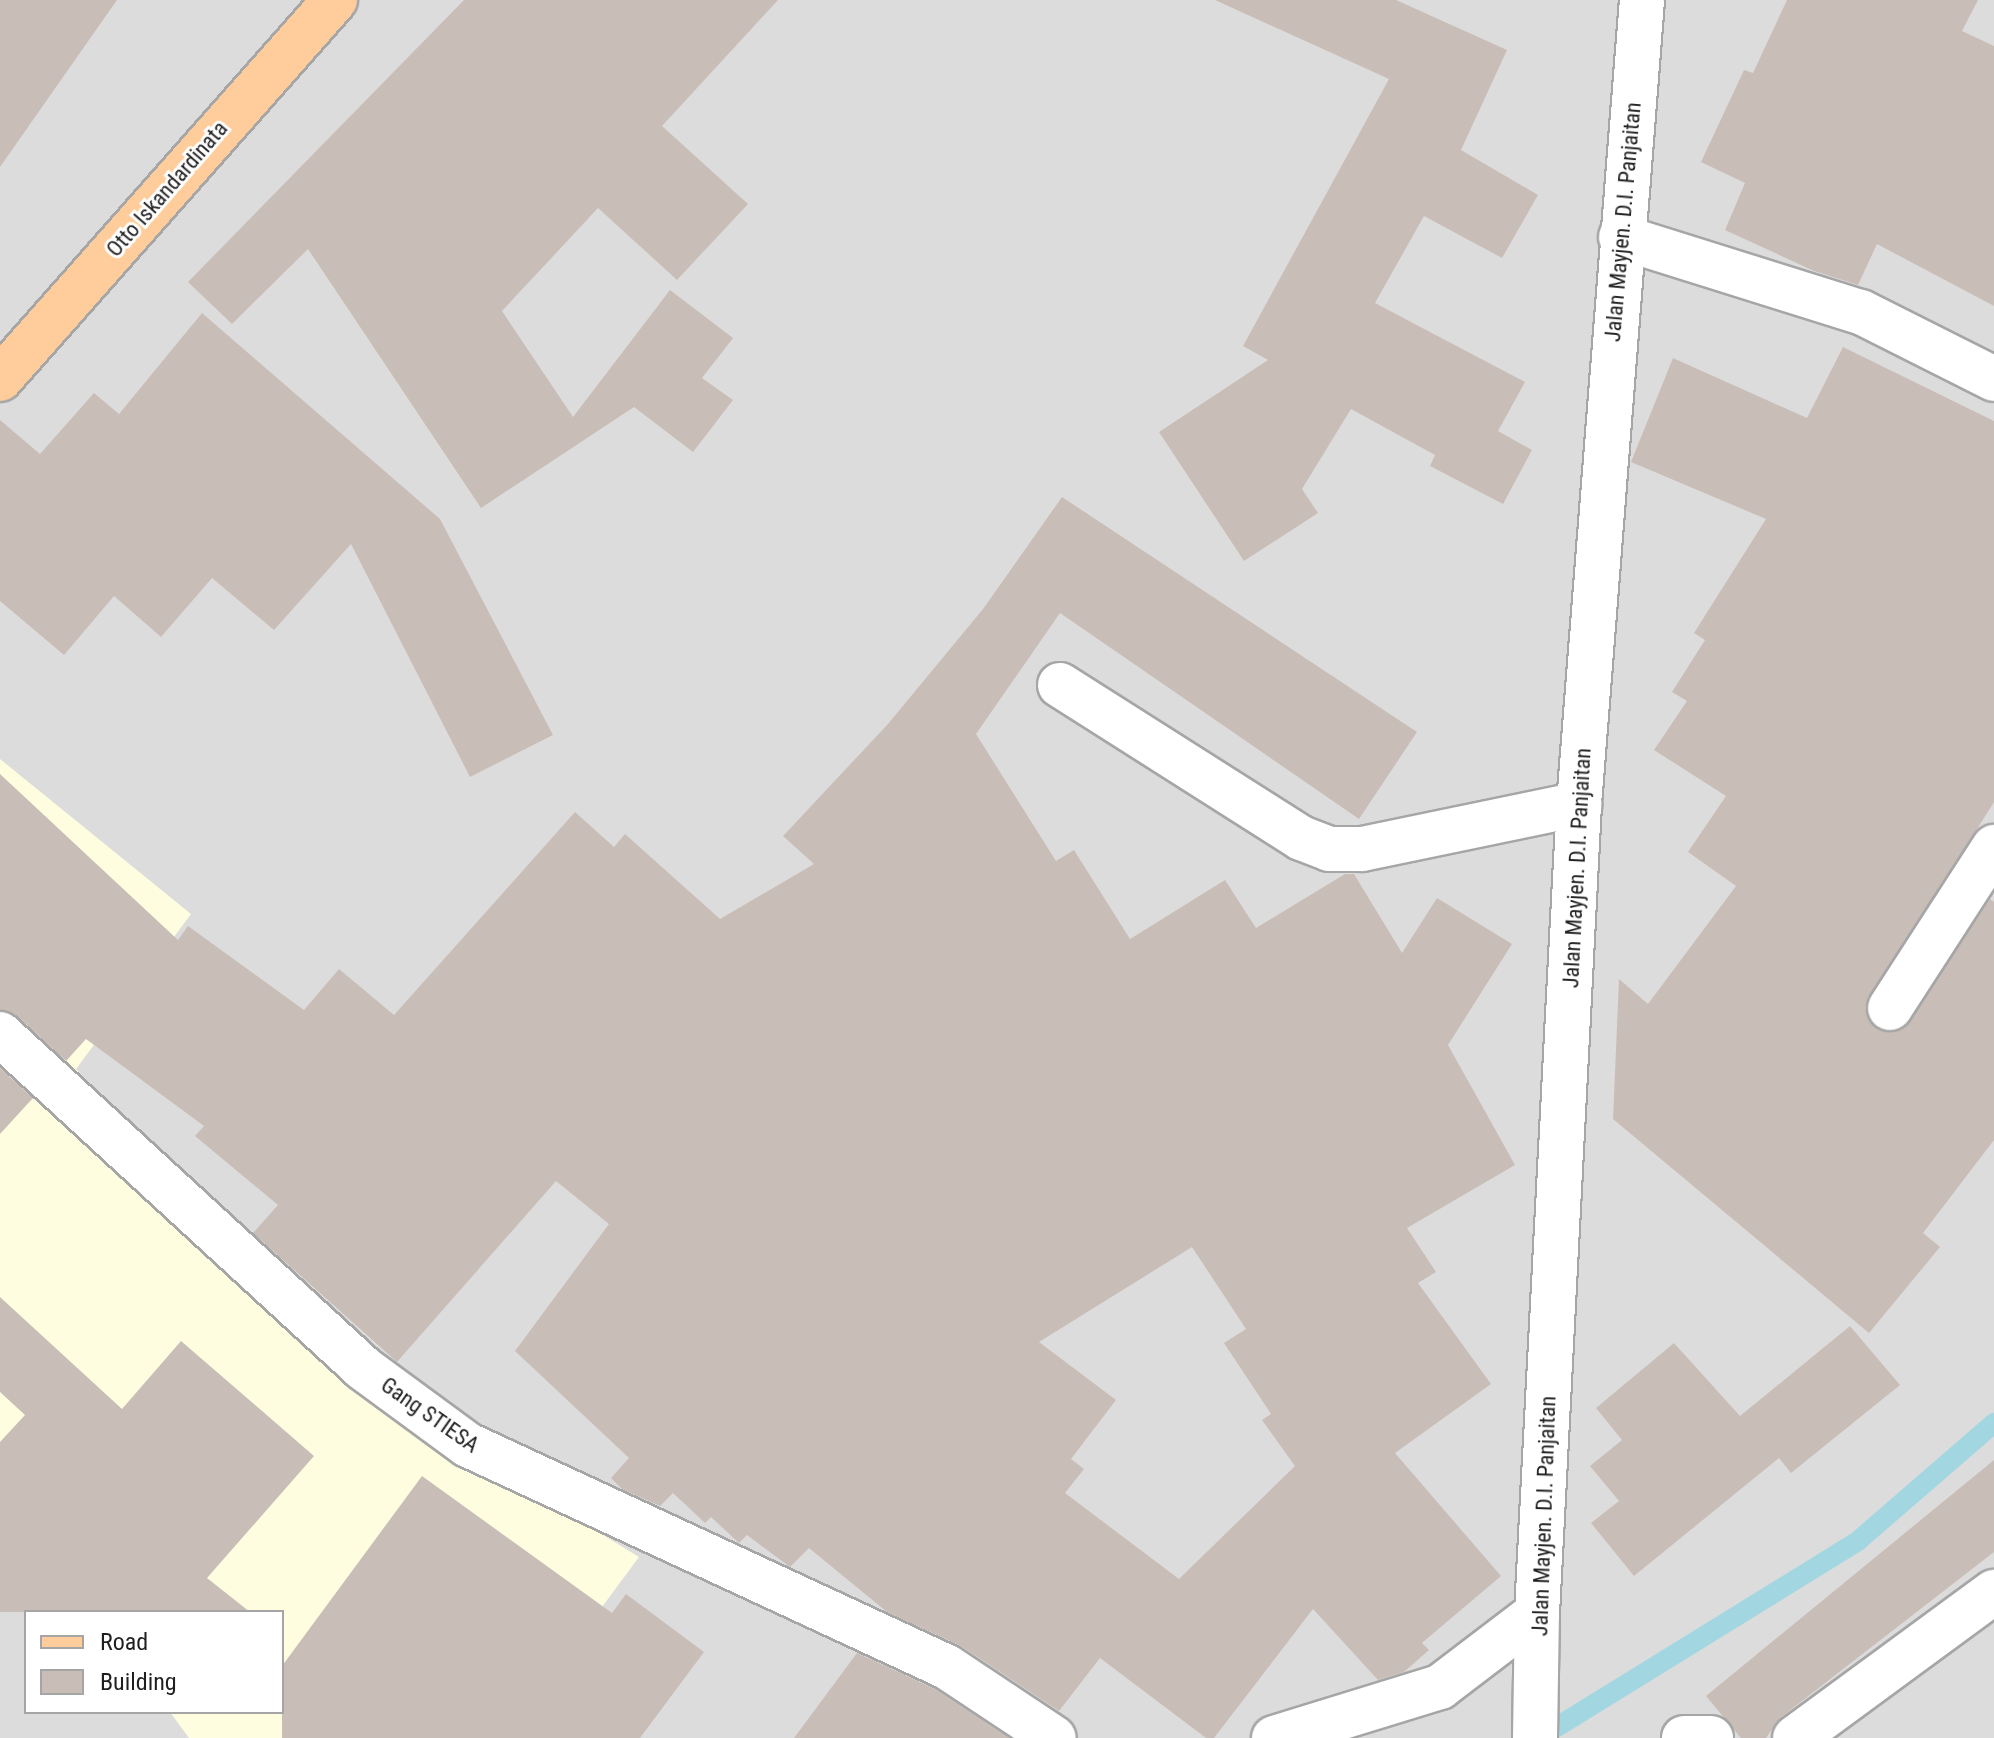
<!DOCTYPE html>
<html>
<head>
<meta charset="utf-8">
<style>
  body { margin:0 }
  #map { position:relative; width:1994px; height:1738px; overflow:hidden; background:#f1ece5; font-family:"Roboto Condensed",sans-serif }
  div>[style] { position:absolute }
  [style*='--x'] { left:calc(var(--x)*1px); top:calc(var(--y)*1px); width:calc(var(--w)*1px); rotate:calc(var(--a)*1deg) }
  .residential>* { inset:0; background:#dddcdc }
  .education>* { inset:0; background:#fffddf }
  .stream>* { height:20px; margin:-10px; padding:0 10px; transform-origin:10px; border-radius:10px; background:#a2d7e1 }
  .building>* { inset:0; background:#c9beb7 }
  .roads { filter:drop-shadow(2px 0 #a6a6a6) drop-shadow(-2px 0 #a6a6a6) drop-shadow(0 2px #a6a6a6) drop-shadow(0 -2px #a6a6a6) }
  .street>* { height:44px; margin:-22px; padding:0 22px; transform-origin:22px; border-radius:22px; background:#fff }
  .primary>* { height:44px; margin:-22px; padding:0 22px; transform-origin:22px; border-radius:22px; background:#ffcd9b }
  span { translate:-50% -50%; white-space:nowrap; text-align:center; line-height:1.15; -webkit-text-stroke:6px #fff; paint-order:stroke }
  .street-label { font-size:22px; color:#1f1f1f }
  .legend { position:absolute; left:24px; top:1610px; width:260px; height:104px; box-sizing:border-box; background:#fff; border:2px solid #a5a5a5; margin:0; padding:10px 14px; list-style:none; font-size:24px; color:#1f1f1f }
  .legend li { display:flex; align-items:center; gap:16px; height:40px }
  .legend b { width:40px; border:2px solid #a5a5a5 }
</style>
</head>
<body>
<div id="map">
  <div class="residential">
    <i style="clip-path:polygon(evenodd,0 0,1994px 0,1994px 1738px,0 1738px,0 0,26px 1612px,282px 1612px,282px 1712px,26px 1712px,26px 1612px)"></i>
  </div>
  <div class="education">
    <i style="clip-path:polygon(0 759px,191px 914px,76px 1069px,404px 1413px,639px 1557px,505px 1738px,189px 1738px,170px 1712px,282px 1712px,282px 1612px,75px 1612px,0 1549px)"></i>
  </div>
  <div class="stream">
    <i style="--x:1539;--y:1738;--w:376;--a:-31.7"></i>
    <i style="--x:1859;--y:1540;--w:179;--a:-40.9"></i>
  </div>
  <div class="building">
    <i style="clip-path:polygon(0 0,117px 0,0 167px)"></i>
    <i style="clip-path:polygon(464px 0,778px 0,662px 126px,748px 204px,677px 280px,598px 208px,502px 311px,573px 417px,670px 290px,733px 338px,702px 378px,733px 400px,693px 452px,634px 407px,481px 508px,308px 249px,232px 324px,188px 282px)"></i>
    <i style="clip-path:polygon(1215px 0,1396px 0,1507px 50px,1461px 150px,1538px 195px,1502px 258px,1424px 216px,1375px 303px,1525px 382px,1498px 431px,1532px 450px,1503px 504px,1430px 466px,1435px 455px,1351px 409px,1302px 489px,1318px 513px,1244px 561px,1159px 432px,1268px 360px,1243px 346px,1389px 79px)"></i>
    <i style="clip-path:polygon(1787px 0,1978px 0,1962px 31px,1994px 46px,1994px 306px,1877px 244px,1858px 285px,1814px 271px,1725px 230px,1745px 183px,1701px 162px,1744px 70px,1753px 73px)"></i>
    <i style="clip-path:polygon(202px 313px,440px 519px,553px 735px,470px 777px,351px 544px,274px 630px,212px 578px,161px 637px,114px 596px,64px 655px,0 601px,0 420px,40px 454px,94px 393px,119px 414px)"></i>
    <i style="clip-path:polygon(1843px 347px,1994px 421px,1994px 802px,1865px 1008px,1877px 1029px,1902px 1030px,1990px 899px,1994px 902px,1994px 1140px,1923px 1233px,1940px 1247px,1869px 1333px,1613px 1119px,1619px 979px,1648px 1004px,1736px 886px,1688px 852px,1726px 796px,1654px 750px,1687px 701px,1672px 692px,1705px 640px,1694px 633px,1766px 519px,1631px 462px,1673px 358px,1807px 418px)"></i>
    <i style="clip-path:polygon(evenodd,1062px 497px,1417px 732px,1359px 819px,1060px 613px,976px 734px,1056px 861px,1074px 850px,1130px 939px,1225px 880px,1256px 928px,1345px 874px,1354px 874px,1402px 953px,1437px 898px,1512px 944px,1448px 1045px,1515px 1165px,1407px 1228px,1436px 1272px,1418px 1283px,1491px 1384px,1395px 1453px,1501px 1576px,1422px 1643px,1429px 1650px,1404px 1672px,1378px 1680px,1313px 1609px,1214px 1738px,1206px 1738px,1100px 1658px,1059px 1711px,961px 1646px,887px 1612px,809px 1548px,790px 1567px,747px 1535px,739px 1543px,711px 1517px,705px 1523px,673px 1493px,660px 1506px,622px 1489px,611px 1478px,629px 1458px,515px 1351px,609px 1224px,556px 1181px,397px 1362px,253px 1233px,278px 1205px,195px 1136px,204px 1126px,86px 1039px,66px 1061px,17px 1016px,0 1010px,0 774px,178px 940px,188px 926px,304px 1010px,339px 969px,394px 1015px,575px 812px,614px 847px,625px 834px,720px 919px,814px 864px,783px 836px,888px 724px,983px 609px,1062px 497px,1192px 1247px,1246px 1329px,1224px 1343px,1271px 1414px,1262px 1420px,1295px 1466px,1179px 1579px,1065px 1493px,1084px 1469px,1071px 1459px,1116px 1400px,1039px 1342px,1192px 1247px)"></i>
    <i style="clip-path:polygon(0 1068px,33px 1098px,0 1134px)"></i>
    <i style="clip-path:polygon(0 1297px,122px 1409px,181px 1341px,314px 1456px,207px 1578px,250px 1612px,0 1612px,0 1442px,25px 1415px,0 1392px)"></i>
    <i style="clip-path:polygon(1850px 1326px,1900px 1385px,1791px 1473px,1779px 1458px,1634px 1576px,1591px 1523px,1619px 1501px,1590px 1466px,1622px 1440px,1596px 1408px,1674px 1343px,1740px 1416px)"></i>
    <i style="clip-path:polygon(1994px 1460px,1994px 1552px,1780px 1718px,1766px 1738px,1741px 1738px,1706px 1696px)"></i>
    <i style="clip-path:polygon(422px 1476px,612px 1613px,626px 1594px,704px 1652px,640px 1738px,282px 1738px,282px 1666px)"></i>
    <i style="clip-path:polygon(857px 1653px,935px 1689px,1009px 1738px,794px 1738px)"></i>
  </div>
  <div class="roads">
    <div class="street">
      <i style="--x:1621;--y:237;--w:251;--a:17.4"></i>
      <i style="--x:1861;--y:312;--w:149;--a:26.7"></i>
      <i style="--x:1060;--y:685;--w:285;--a:32.4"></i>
      <i style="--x:1301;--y:838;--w:30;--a:21"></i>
      <i style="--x:1329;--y:849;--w:33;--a:0"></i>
      <i style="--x:1362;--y:849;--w:222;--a:-11.7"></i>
      <i style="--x:1890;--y:1008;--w:192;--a:-57.1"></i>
      <i style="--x:0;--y:1034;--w:493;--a:42.6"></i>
      <i style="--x:363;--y:1368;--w:130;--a:36.3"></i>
      <i style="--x:468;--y:1445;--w:528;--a:24.87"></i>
      <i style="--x:947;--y:1667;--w:128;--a:33.6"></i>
      <i style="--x:1274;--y:1738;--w:174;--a:-17.1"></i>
      <i style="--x:1440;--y:1687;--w:122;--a:-37.3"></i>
      <i style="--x:1535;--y:1738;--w:125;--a:-89.1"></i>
      <i style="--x:1537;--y:1613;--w:810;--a:-87.03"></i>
      <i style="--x:1579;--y:804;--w:806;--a:-85.52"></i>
      <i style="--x:1684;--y:1738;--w:27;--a:0"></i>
      <i style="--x:1795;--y:1738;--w:247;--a:-36.3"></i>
    </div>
    <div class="primary">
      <i style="--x:0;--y:379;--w:506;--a:-48.53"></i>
    </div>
  </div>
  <div class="street-label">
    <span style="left:167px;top:189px;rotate:-49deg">Otto Iskandardinata</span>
    <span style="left:1623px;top:222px;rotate:-85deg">Jalan Mayjen. D.I. Panjaitan</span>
    <span style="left:1577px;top:868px;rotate:-87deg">Jalan Mayjen. D.I. Panjaitan</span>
    <span style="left:430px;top:1415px;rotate:35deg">Gang STIESA</span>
    <span style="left:1544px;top:1516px;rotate:-88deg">Jalan Mayjen. D.I. Panjaitan</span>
  </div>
  <ul class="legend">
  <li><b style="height:10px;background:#ffcd9b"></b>Road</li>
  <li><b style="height:22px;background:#c9beb7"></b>Building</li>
  </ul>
</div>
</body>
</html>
